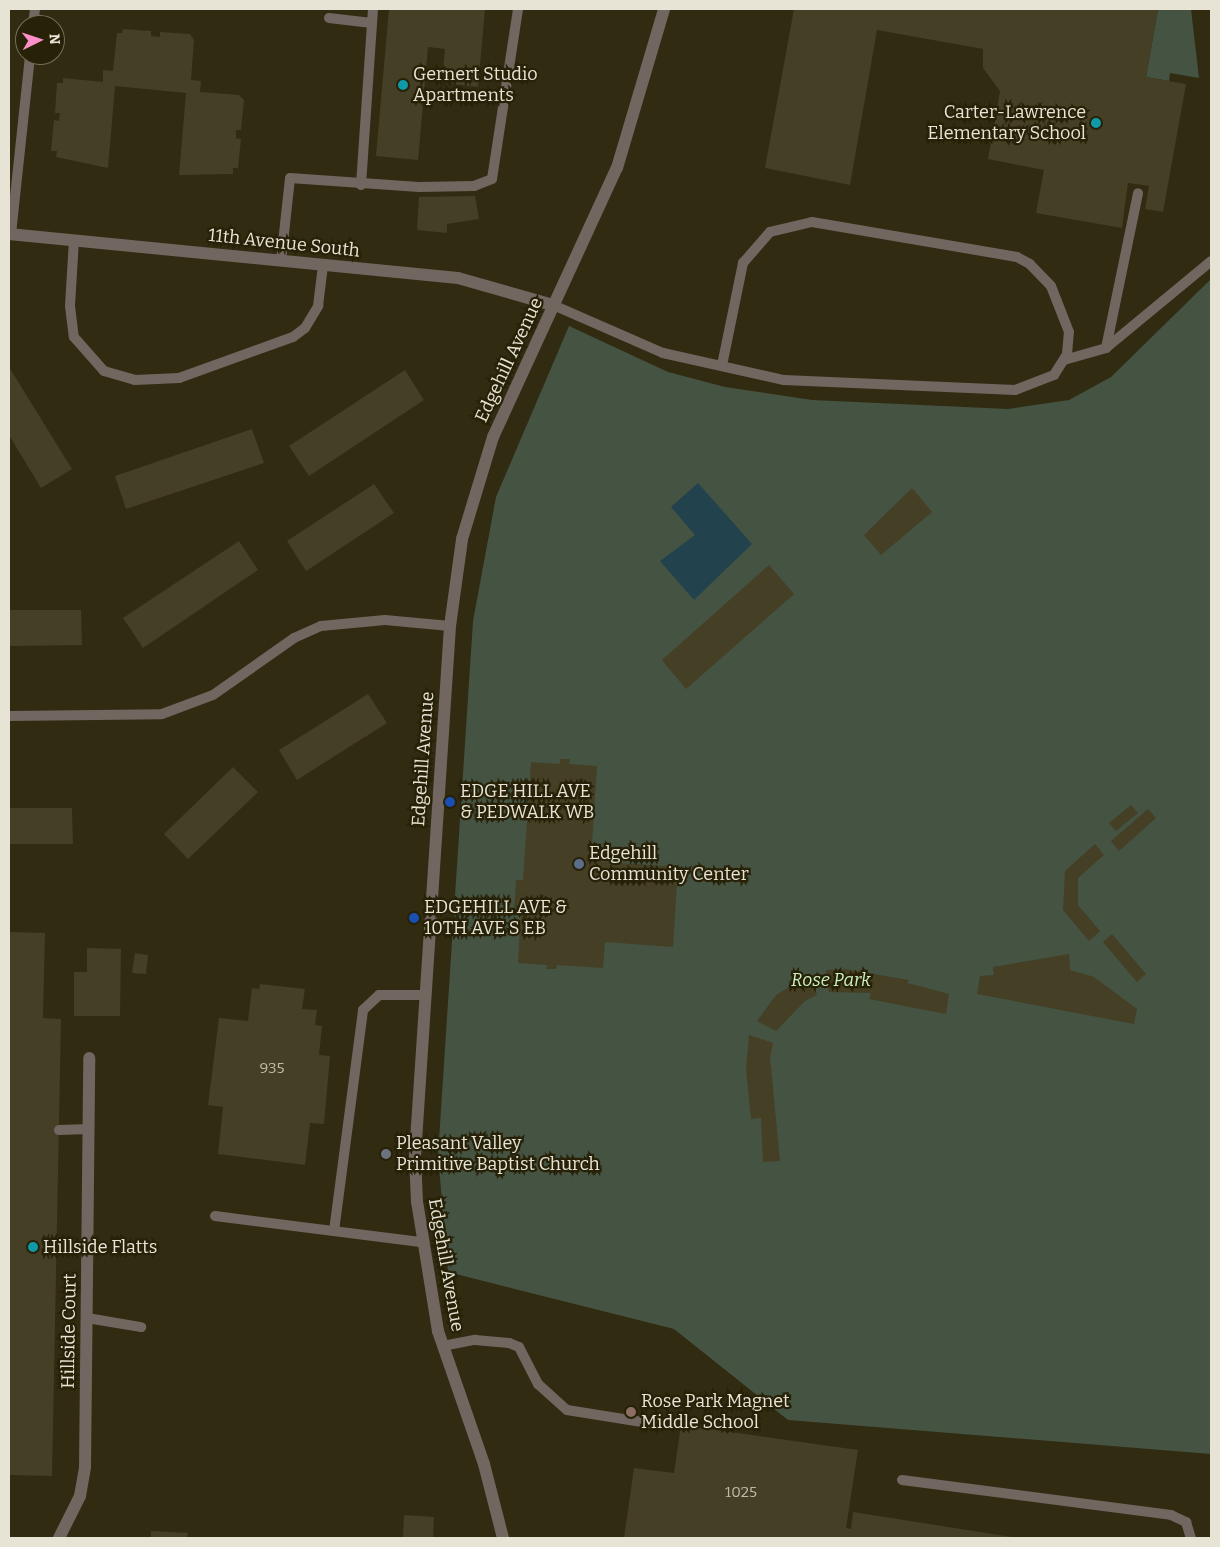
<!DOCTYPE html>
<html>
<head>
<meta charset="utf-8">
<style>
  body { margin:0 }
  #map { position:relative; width:1220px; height:1547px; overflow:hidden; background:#312b12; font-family:Bitter,serif }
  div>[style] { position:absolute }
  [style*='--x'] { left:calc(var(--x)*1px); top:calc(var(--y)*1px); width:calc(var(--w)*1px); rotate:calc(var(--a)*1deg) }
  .green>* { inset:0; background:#455342 }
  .water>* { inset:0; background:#22424d }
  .building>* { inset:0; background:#453f25 }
  .service>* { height:10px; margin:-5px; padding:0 5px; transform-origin:5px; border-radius:5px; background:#726660 }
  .minor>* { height:12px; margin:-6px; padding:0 6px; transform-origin:6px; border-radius:6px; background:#726660 }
  .tertiary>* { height:12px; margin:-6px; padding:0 6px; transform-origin:6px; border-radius:6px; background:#726660 }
  .dots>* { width:14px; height:14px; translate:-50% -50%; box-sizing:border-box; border:2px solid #272108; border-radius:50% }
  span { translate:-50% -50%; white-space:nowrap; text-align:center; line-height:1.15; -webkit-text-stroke:4.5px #272108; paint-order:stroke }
  .number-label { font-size:15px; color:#bebba9 }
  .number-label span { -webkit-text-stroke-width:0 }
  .poi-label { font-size:18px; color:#e7e4d5 }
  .left { translate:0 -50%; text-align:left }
  .right { translate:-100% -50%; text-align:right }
  .street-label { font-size:18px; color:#e7e4d5 }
  .park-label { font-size:18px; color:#caf0c3; font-style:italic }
  .frame { position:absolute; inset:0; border:10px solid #e7e4d5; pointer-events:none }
  .north { position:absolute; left:15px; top:15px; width:50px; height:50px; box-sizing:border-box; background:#272108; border:1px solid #746f5a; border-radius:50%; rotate:86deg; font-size:14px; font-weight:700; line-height:20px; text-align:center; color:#e7e4d5 }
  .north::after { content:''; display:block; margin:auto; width:18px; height:22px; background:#fb8fc6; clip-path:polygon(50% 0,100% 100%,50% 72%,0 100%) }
</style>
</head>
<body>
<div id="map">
  <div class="green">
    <i style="clip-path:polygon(1158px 9px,1191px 9px,1199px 78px,1170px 73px,1169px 81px,1146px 77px)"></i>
    <i style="clip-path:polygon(1211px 279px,1211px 1454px,788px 1420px,674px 1329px,448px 1272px,438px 1155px,473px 621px,496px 497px,569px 326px,668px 372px,725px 387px,812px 400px,1008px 409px,1069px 400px,1111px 377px)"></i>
  </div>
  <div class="water">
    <i style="clip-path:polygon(698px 483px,752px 544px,694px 600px,660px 561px,695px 535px,671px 507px)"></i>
  </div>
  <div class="building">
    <i style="clip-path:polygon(389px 9px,485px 9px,478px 87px,442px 83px,445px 49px,428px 47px,418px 160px,376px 156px)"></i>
    <i style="clip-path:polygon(794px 9px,1158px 9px,1146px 77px,1186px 84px,1163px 212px,1145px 209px,1149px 186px,1128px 183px,1122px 228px,1036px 213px,1044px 170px,988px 159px,1000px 91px,983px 68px,983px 49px,877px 30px,850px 185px,765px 168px)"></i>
    <i style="clip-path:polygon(123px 29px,151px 31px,151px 36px,160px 37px,160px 32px,190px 34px,194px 40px,191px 80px,201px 81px,200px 92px,239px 95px,244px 100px,241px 130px,236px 130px,236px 138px,241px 139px,238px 168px,233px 168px,233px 174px,179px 175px,186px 93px,115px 86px,108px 168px,56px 157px,57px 151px,51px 151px,54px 120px,59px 121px,60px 113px,55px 113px,57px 83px,63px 83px,63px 78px,103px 82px,103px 70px,113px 71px,117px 33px,122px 33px)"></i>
    <i style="clip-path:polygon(475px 196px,479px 219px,447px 224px,447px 233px,417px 230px,419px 197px)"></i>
    <i style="clip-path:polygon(9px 367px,72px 469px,41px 488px,9px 435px)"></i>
    <i style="clip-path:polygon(405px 370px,424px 400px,309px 476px,289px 446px)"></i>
    <i style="clip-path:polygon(252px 429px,264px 463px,126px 509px,115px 476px)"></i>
    <i style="clip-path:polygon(374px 484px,394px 513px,306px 571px,287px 541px)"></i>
    <i style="clip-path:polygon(912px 488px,932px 512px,881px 555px,864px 535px)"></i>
    <i style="clip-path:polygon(239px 541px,258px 570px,143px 648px,123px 618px)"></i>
    <i style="clip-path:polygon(769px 565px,794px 594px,686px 689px,662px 660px)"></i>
    <i style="clip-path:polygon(9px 610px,81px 610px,82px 645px,9px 646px)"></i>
    <i style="clip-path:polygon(368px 694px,387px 723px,297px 780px,279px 750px)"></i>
    <i style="clip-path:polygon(560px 759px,570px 759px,569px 764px,597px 766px,591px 861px,678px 867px,673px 947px,605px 942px,603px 968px,557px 965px,556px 969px,546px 969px,547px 965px,518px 963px,521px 912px,514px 912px,516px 880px,523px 880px,531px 762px,560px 764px)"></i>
    <i style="clip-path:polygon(233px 767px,258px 792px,188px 859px,164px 834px)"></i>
    <i style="clip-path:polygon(1131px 805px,1138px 813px,1116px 831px,1109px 823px)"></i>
    <i style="clip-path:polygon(9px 808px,72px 808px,73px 844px,9px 844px)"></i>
    <i style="clip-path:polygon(1148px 809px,1156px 818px,1119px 851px,1111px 841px)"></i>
    <i style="clip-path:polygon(1095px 844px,1104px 855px,1078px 878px,1078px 905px,1100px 931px,1089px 941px,1063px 910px,1065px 871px)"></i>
    <i style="clip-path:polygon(9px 932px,45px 933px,43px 1018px,61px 1019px,52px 1476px,9px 1475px)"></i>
    <i style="clip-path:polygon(1112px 934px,1146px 974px,1137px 982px,1103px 942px)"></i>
    <i style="clip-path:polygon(87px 948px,121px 949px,120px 1016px,74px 1016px,74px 972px,87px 972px)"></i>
    <i style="clip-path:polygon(135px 953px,148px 955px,146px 974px,132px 973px)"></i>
    <i style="clip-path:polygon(1069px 954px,1070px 970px,1094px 977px,1137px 1009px,1134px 1024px,977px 994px,980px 976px,994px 975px,993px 967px)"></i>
    <i style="clip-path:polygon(845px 969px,909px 980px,907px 983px,949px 994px,946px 1014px,869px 999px,871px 993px,829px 992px,826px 970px)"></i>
    <i style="clip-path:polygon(811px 974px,817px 995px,805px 1001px,776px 1031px,757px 1021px,776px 995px)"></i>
    <i style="clip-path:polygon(260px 984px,305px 989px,302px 1009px,317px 1010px,315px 1025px,322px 1026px,319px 1055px,330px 1056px,324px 1124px,310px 1123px,305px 1165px,218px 1154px,223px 1107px,208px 1105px,219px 1018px,248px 1021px,252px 988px,259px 989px)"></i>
    <i style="clip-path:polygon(749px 1035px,773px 1043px,770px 1057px,780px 1161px,763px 1162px,761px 1118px,751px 1119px,746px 1069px)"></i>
    <i style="clip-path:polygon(681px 1425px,858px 1450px,846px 1528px,851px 1529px,853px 1512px,1018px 1538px,624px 1538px,634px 1468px,674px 1473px)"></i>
    <i style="clip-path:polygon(404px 1515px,434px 1517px,433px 1538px,403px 1538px)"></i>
    <i style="clip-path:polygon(151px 1531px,188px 1533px,187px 1538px,151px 1538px)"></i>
  </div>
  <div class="service">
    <i style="--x:329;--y:18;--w:43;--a:6.6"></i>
    <i style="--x:33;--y:25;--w:16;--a:-83"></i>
    <i style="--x:361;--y:185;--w:176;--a:-86.1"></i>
    <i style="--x:11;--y:234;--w:180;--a:-83.9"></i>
    <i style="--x:74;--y:240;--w:66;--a:93.5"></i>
    <i style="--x:70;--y:306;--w:31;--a:83"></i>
    <i style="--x:74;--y:337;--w:45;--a:48.6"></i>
    <i style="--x:104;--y:371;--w:32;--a:16"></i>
    <i style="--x:135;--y:380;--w:44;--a:-2.6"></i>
    <i style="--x:179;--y:378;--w:121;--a:-19.8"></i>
    <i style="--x:293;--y:337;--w:15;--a:-37"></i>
    <i style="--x:305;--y:328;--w:26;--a:-59"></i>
    <i style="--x:318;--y:306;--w:41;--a:-83"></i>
    <i style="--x:281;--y:261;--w:83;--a:-83.8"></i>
    <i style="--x:290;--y:178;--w:129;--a:4"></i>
    <i style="--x:419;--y:187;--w:55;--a:-1"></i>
    <i style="--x:474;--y:186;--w:19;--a:-21"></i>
    <i style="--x:492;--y:179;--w:172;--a:-81.3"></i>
    <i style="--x:553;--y:305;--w:120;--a:23.6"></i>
    <i style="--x:663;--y:353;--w:124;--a:12.6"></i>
    <i style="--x:784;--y:380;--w:231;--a:2.5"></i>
    <i style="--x:1015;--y:390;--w:42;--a:-21"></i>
    <i style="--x:1054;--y:375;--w:25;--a:-58"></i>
    <i style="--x:1067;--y:354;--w:22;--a:-85"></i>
    <i style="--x:1069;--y:332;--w:49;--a:-111.4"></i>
    <i style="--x:1051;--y:286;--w:30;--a:-134"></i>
    <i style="--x:1030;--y:264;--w:15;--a:-152"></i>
    <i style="--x:1017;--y:257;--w:208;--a:-170.3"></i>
    <i style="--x:812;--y:222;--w:43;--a:166.6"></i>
    <i style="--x:770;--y:232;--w:41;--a:131.1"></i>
    <i style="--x:743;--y:263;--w:104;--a:101.6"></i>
    <i style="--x:1106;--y:348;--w:158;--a:-78.3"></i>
    <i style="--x:1064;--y:360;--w:44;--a:-15.9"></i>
    <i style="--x:1106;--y:348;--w:136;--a:-39.6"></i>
    <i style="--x:9;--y:716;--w:153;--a:-0.7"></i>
    <i style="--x:162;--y:714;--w:54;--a:-20.4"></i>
    <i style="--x:213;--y:695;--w:99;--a:-35.1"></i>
    <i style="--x:294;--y:638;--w:30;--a:-24"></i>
    <i style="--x:321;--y:626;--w:64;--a:-5.4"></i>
    <i style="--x:385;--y:620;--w:65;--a:5.3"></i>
    <i style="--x:59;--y:1130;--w:30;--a:-2"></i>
    <i style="--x:215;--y:1216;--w:209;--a:7.2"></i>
    <i style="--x:334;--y:1231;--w:223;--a:-82.5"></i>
    <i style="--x:363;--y:1010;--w:22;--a:-43"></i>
    <i style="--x:379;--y:995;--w:46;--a:0"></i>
    <i style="--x:87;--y:1318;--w:55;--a:9.5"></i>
    <i style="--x:443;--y:1346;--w:33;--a:-11"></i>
    <i style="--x:475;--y:1340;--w:34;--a:5"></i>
    <i style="--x:509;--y:1343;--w:11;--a:22"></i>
    <i style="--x:519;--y:1347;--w:42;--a:62.8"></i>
    <i style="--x:538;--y:1384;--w:39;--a:42"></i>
    <i style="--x:567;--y:1410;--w:95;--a:9.1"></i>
    <i style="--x:902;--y:1480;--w:271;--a:7.4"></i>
    <i style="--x:1171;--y:1515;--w:17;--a:25"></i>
    <i style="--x:1186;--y:1522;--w:17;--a:73"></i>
  </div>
  <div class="minor">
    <i style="--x:9;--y:234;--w:451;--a:5.6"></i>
    <i style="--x:458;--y:278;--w:99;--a:15.9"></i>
    <i style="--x:59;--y:1538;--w:47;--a:-63.4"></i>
    <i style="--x:80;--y:1496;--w:29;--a:-80"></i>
    <i style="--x:85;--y:1467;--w:409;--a:-89.4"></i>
  </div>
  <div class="tertiary">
    <i style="--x:503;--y:1538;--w:76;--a:-104.4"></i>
    <i style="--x:484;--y:1464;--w:141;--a:-109.1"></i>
    <i style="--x:438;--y:1331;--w:131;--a:-99.2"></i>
    <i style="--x:417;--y:1202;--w:46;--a:-92.5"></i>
    <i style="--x:415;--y:1156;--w:531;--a:-86.22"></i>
    <i style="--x:450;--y:626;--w:88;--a:-82.1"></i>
    <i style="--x:462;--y:539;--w:107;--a:-73.1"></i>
    <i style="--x:493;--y:437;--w:296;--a:-65.3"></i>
    <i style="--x:617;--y:168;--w:166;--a:-73.5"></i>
  </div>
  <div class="dots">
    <i style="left:403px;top:85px;background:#0f9aa8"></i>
    <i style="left:1096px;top:123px;background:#0f9aa8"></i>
    <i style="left:450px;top:802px;background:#1a4fb4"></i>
    <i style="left:579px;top:864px;background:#5c6f8a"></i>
    <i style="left:414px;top:918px;background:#1a4fb4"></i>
    <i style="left:386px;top:1154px;background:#6b7280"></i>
    <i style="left:33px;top:1247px;background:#0f9aa8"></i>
    <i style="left:631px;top:1412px;background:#8d6e63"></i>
  </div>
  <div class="number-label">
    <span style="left:272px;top:1069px">935</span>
    <span style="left:741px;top:1493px">1025</span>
  </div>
  <div class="poi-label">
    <span class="left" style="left:413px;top:85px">Gernert Studio<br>Apartments</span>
    <span class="right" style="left:1086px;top:123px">Carter-Lawrence<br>Elementary School</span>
    <span class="left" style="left:460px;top:802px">EDGE HILL AVE<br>&amp; PEDWALK WB</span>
    <span class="left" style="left:589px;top:864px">Edgehill<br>Community Center</span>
    <span class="left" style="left:424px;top:918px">EDGEHILL AVE &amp;<br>10TH AVE S EB</span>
    <span class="left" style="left:396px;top:1154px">Pleasant Valley<br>Primitive Baptist Church</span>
    <span class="left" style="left:43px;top:1247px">Hillside Flatts</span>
    <span class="left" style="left:641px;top:1412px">Rose Park Magnet<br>Middle School</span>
  </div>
  <div class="street-label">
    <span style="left:284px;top:243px;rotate:6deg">11th Avenue South</span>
    <span style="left:509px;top:360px;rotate:-65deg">Edgehill Avenue</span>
    <span style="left:423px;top:759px;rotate:-86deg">Edgehill Avenue</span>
    <span style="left:446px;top:1265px;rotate:80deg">Edgehill Avenue</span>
    <span style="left:69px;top:1331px;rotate:-89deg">Hillside Court</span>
  </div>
  <div class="park-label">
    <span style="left:831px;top:980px">Rose Park</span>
  </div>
  <div class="frame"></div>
  <div class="north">N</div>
</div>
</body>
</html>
